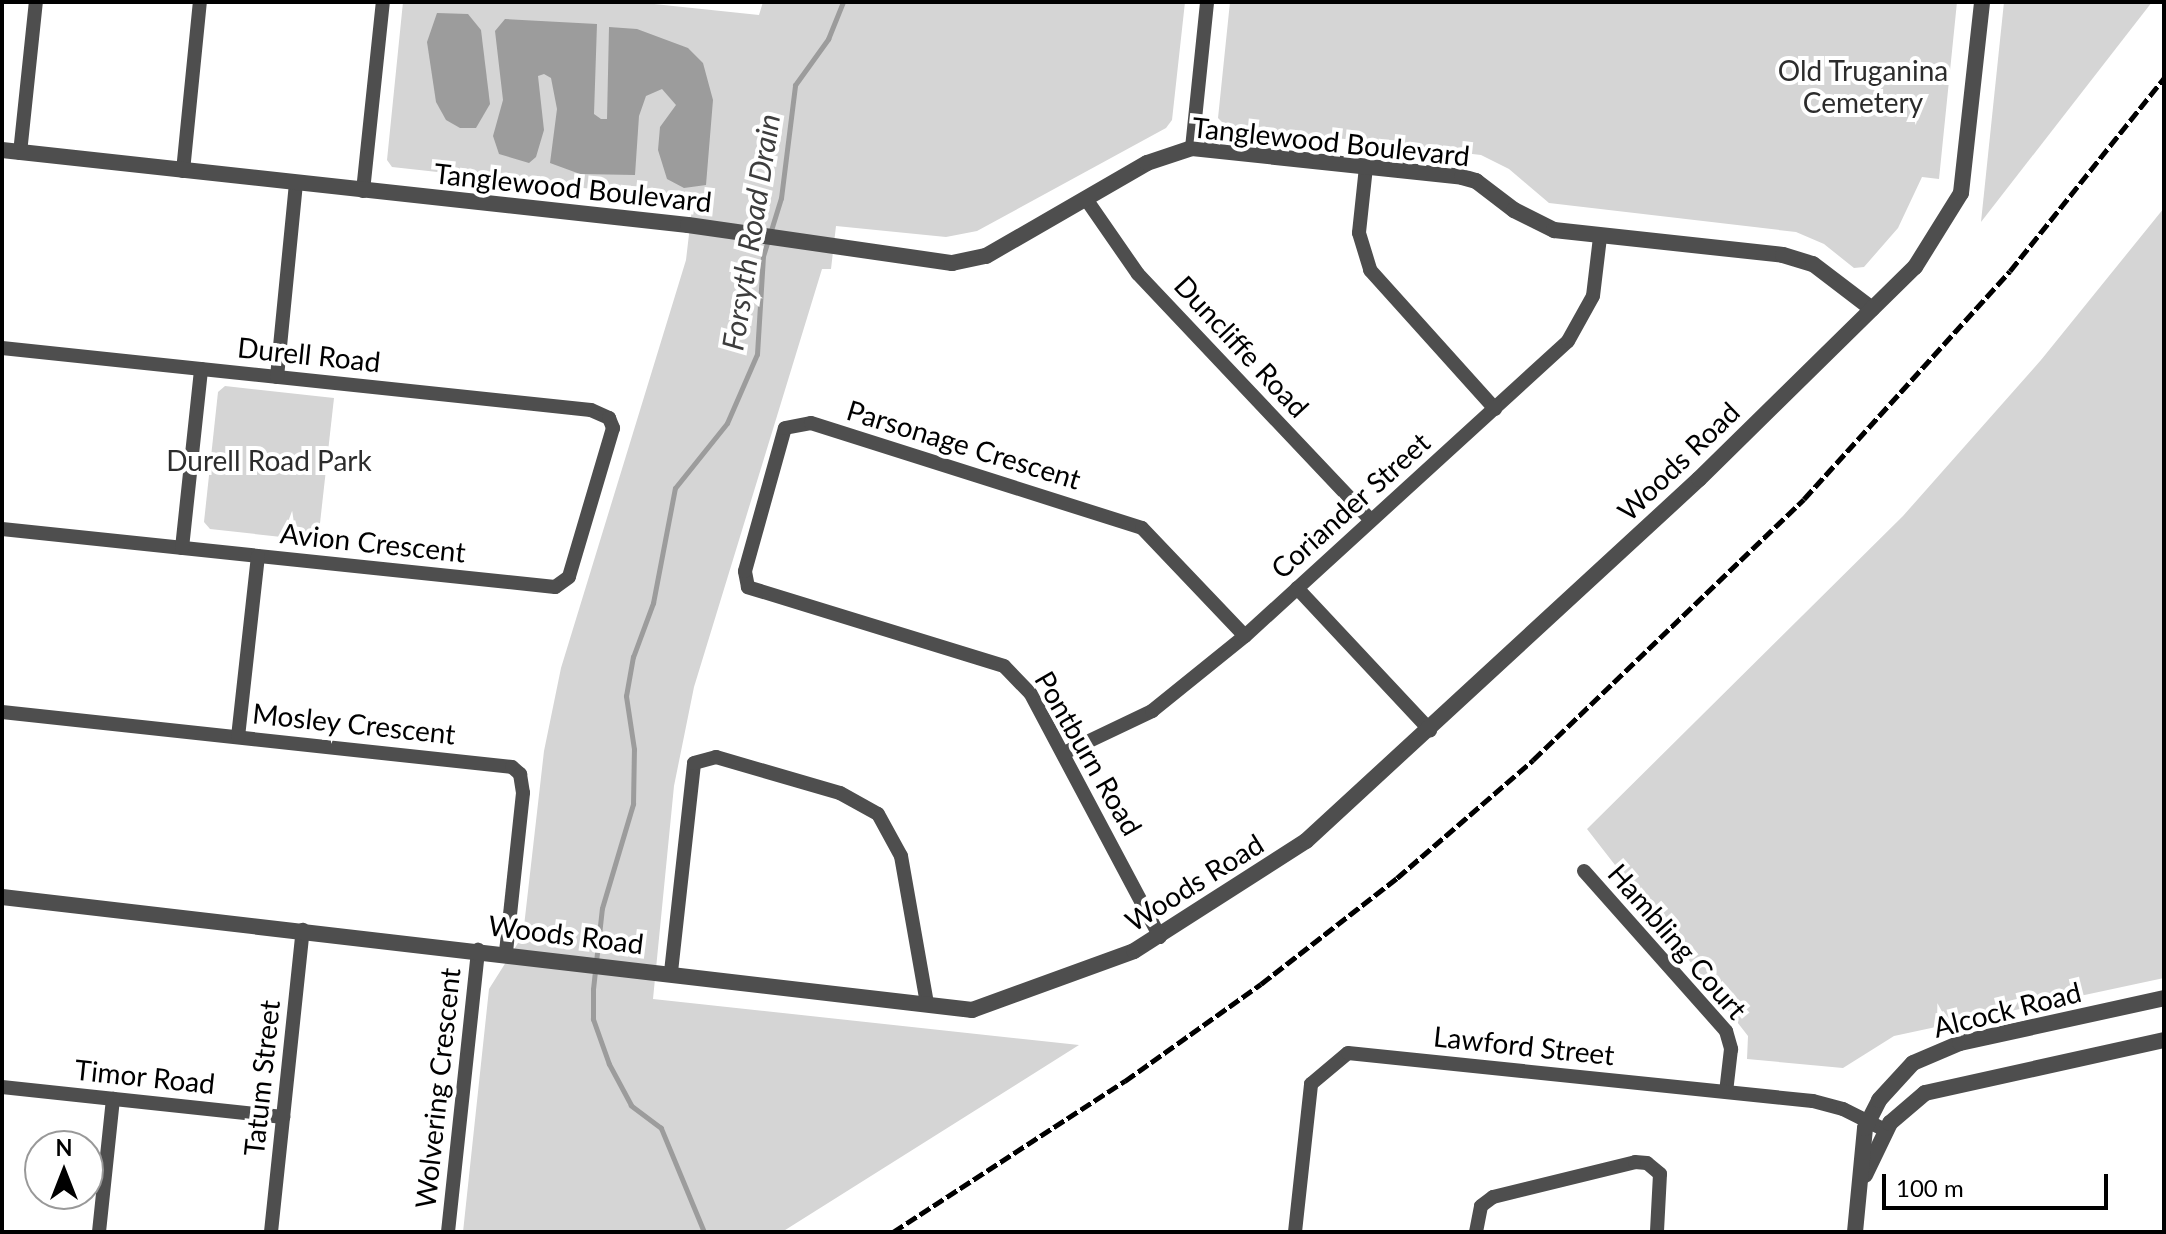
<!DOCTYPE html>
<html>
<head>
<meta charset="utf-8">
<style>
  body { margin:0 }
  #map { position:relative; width:2166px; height:1234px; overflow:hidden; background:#fff; font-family:Lato,sans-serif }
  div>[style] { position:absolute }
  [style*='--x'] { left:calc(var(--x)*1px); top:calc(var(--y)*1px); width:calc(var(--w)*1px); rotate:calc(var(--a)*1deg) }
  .green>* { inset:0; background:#d5d5d5 }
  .water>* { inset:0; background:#9c9c9c }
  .stream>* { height:5px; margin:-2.5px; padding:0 2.5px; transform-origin:2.5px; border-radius:2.5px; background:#9c9c9c }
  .minor>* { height:14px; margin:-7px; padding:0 7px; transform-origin:7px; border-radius:7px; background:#4e4e4e }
  .tertiary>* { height:16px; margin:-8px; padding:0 8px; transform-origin:8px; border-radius:8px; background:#4e4e4e }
  .rail>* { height:5px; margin-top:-2.5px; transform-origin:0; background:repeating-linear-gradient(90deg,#000 0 12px,transparent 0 16px) }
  span { translate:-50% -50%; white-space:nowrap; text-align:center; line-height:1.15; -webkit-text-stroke:8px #fff; paint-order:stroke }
  .park-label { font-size:28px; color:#2c2c2c }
  .street-label { font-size:28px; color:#000 }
  .water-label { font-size:30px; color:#3d3d3d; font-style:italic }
  .frame { position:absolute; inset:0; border:4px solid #000; pointer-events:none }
  .north { position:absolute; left:24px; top:1130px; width:80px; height:80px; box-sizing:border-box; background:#fff; border:2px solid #999; border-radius:50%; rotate:0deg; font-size:22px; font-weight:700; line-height:32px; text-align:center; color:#000 }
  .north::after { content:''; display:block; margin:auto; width:28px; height:36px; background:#000; clip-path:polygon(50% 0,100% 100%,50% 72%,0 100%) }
  .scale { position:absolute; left:1882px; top:1174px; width:226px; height:36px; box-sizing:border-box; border:4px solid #000; border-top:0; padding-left:10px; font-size:24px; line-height:28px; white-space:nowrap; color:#000; -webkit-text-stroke:6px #fff; paint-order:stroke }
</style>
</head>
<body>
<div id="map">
  <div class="green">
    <i style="clip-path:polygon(403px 2px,635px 2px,759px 15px,763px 2px,1185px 2px,1172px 120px,1166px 128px,977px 231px,946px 237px,836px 226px,831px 269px,822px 269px,694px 687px,674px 786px,653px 999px,1079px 1045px,782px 1232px,463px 1232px,489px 989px,523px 935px,544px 751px,561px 668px,686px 260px,693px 200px,392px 167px,387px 160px)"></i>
    <i style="clip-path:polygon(1230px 2px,1957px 2px,1939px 179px,1922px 177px,1898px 228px,1864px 267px,1854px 268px,1824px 244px,1796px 232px,1549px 203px,1509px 169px,1481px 155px,1225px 125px,1218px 118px)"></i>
    <i style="clip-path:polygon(2004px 2px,2152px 2px,1981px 222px)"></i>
    <i style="clip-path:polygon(2164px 208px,2164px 978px,1894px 1036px,1843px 1068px,1747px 1059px,1748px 1036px,1587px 829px,1903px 516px,2041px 360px)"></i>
    <i style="clip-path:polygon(225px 386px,334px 398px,318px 541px,210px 529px,204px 522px,218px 392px)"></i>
  </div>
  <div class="water">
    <i style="clip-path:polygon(437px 13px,468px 14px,481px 30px,490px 104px,476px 128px,460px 128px,446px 120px,436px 102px,427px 42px)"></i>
    <i style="clip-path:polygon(505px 19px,597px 24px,594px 114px,601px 119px,607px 119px,609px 27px,637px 29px,688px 48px,703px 63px,713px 100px,706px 185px,684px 188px,667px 179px,658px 150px,660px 127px,676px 105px,662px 89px,646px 96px,639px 116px,635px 175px,580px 174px,550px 163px,557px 109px,551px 78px,544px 74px,538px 76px,544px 130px,536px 157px,529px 163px,499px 154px,493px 136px,503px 100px,495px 31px)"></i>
  </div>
  <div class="stream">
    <i style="--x:704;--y:1232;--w:113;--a:-112.5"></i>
    <i style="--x:661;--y:1128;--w:38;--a:-143"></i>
    <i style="--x:631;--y:1105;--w:47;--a:-118.2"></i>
    <i style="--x:609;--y:1064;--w:48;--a:-109.6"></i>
    <i style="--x:593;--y:1019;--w:30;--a:-90"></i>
    <i style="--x:593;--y:989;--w:81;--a:-83.7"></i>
    <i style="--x:602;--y:908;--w:109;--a:-73.4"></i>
    <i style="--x:633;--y:804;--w:55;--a:-89"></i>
    <i style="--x:634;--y:749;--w:54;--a:-98.6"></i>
    <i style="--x:626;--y:696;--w:40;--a:-80"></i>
    <i style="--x:633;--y:657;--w:58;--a:-69.7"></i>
    <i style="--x:653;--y:603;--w:117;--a:-79.2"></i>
    <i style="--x:675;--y:488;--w:83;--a:-51.3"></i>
    <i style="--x:727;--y:423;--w:75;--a:-66.5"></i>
    <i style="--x:757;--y:354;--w:98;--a:-86.5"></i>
    <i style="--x:763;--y:256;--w:61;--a:-72.8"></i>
    <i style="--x:781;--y:198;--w:114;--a:-82.9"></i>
    <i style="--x:795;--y:85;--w:57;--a:-54.3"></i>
    <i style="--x:828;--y:39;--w:40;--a:-68"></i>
  </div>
  <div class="minor">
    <i style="--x:1192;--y:148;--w:147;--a:-84.1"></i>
    <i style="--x:20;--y:153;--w:152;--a:-84"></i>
    <i style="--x:1366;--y:167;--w:66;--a:96.1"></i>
    <i style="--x:1359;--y:233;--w:39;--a:73"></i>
    <i style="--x:1370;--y:270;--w:187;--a:48"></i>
    <i style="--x:183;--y:171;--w:170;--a:-84.3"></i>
    <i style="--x:363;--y:191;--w:190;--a:-84"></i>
    <i style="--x:1086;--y:199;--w:91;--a:55.3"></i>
    <i style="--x:1138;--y:274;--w:339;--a:46.6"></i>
    <i style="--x:2;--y:348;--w:592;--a:6.01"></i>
    <i style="--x:591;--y:410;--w:20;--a:24"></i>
    <i style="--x:609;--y:418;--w:11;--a:68"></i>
    <i style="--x:613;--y:428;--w:155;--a:106.5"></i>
    <i style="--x:569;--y:577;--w:17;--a:144"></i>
    <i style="--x:555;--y:587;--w:556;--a:-174.01"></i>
    <i style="--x:277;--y:377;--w:195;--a:-84.4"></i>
    <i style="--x:182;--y:548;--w:180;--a:-83.9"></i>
    <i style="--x:1297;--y:588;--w:195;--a:46.9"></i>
    <i style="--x:2;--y:712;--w:513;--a:6.16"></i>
    <i style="--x:512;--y:767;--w:11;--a:41"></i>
    <i style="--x:520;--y:774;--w:19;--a:81"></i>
    <i style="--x:523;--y:793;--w:161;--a:96.1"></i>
    <i style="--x:238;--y:737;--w:182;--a:-83.7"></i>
    <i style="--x:1064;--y:753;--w:98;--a:-25.5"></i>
    <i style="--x:1152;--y:711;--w:119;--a:-38.9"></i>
    <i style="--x:1245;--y:636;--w:437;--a:-42.4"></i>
    <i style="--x:1568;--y:341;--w:51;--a:-60.9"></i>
    <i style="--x:1593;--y:296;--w:59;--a:-83.2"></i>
    <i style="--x:1584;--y:871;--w:214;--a:48.4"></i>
    <i style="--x:1726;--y:1031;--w:19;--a:74"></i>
    <i style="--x:1731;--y:1049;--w:43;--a:96.6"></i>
    <i style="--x:1160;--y:937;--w:276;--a:-118"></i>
    <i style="--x:1030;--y:693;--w:37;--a:-134"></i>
    <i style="--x:1004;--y:666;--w:268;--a:-162.9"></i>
    <i style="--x:748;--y:587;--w:16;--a:-101"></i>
    <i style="--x:745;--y:571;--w:148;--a:-74.4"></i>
    <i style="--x:785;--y:428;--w:26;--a:-11"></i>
    <i style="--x:811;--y:423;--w:347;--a:17.6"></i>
    <i style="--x:1142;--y:528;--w:149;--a:46.4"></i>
    <i style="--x:671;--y:972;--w:210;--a:-83.7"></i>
    <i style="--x:694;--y:763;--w:23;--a:-15"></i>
    <i style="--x:716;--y:757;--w:129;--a:16.2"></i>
    <i style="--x:840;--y:793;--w:43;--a:28.9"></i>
    <i style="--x:878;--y:814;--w:48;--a:61.3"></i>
    <i style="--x:901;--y:856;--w:150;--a:80"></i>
    <i style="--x:2;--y:1087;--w:283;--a:6.1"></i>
    <i style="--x:99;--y:1232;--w:134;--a:-84"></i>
    <i style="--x:271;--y:1232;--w:304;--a:-84"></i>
    <i style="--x:448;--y:1232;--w:284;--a:-83.9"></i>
    <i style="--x:1295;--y:1232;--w:149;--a:-83.8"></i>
    <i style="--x:1311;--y:1084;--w:48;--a:-40"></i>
    <i style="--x:1348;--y:1053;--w:467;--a:5.9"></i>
    <i style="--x:1813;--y:1101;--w:31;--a:15"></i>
    <i style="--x:1843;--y:1109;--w:47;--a:26.6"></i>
    <i style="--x:1476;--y:1232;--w:26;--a:-79"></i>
    <i style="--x:1481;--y:1206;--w:15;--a:-37"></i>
    <i style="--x:1493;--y:1197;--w:146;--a:-13.8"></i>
    <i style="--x:1635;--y:1162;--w:12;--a:5"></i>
    <i style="--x:1647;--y:1163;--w:17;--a:40"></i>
    <i style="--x:1660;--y:1174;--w:58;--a:93"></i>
  </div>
  <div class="tertiary">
    <i style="--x:2;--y:150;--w:690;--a:6.24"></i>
    <i style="--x:688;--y:225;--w:267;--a:8.2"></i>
    <i style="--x:952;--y:263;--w:35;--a:-12"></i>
    <i style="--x:986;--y:256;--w:186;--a:-30"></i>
    <i style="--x:1147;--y:163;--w:47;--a:-18.4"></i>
    <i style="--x:1192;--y:148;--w:272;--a:6.1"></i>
    <i style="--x:1462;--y:177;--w:15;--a:16"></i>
    <i style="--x:1476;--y:181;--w:48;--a:37.3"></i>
    <i style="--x:1514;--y:210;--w:45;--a:26.6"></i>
    <i style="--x:1554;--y:230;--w:230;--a:6.2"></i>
    <i style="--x:1783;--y:255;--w:31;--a:17"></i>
    <i style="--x:1813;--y:264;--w:74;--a:37.3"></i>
    <i style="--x:2;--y:897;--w:977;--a:6.64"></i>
    <i style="--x:972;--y:1010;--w:172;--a:-20"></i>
    <i style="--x:1134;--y:951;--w:204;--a:-32.6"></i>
    <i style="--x:1306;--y:841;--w:534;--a:-42.65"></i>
    <i style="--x:1699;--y:479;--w:303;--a:-44.5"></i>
    <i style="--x:1915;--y:267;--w:87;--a:-58.1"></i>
    <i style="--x:1961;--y:193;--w:192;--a:-83.7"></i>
    <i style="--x:1865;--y:1175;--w:58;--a:-64.3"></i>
    <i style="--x:1890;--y:1123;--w:46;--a:-40.6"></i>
    <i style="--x:1925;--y:1093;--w:245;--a:-12.5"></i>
    <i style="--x:1855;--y:1232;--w:104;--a:-84.5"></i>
    <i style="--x:1865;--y:1128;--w:31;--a:-63"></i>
    <i style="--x:1879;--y:1100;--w:50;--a:-47.4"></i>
    <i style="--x:1913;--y:1063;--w:51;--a:-23.1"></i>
    <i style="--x:1960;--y:1043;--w:209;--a:-12.4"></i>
  </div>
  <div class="rail">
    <i style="--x:893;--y:1232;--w:277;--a:-33.1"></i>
    <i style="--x:1125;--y:1081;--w:167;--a:-35.5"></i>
    <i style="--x:1261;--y:984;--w:172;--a:-37.9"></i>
    <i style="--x:1397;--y:878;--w:180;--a:-40.9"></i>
    <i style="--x:1533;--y:760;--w:376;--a:-43.9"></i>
    <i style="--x:1804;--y:499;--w:307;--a:-47.9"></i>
    <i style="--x:2010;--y:271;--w:247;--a:-51.4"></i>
  </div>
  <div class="park-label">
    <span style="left:1863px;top:86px">Old Truganina<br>Cemetery</span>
    <span style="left:269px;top:460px">Durell Road Park</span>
  </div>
  <div class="street-label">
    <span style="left:1331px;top:141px;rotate:6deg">Tanglewood Boulevard</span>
    <span style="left:573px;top:187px;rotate:6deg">Tanglewood Boulevard</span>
    <span style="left:1242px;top:346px;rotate:47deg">Duncliffe Road</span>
    <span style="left:309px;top:354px;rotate:6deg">Durell Road</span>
    <span style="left:964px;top:444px;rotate:17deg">Parsonage Crescent</span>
    <span style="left:1678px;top:461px;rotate:-44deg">Woods Road</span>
    <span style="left:1350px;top:505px;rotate:-42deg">Coriander Street</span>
    <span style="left:373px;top:542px;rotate:6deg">Avion Crescent</span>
    <span style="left:354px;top:723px;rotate:6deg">Mosley Crescent</span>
    <span style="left:1089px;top:753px;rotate:60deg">Pontburn Road</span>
    <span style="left:1194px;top:882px;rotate:-32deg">Woods Road</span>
    <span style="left:566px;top:934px;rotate:7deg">Woods Road</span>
    <span style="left:1678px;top:941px;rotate:49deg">Hambling Court</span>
    <span style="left:2007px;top:1009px;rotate:-14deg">Alcock Road</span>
    <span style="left:1524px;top:1045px;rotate:6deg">Lawford Street</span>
    <span style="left:145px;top:1076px;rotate:6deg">Timor Road</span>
    <span style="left:261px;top:1078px;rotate:-84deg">Tatum Street</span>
    <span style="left:437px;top:1088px;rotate:-84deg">Wolvering Crescent</span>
  </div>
  <div class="water-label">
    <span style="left:750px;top:232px;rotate:-81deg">Forsyth Road Drain</span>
  </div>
  <div class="frame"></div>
  <div class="north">N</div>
  <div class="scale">100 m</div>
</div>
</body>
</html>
